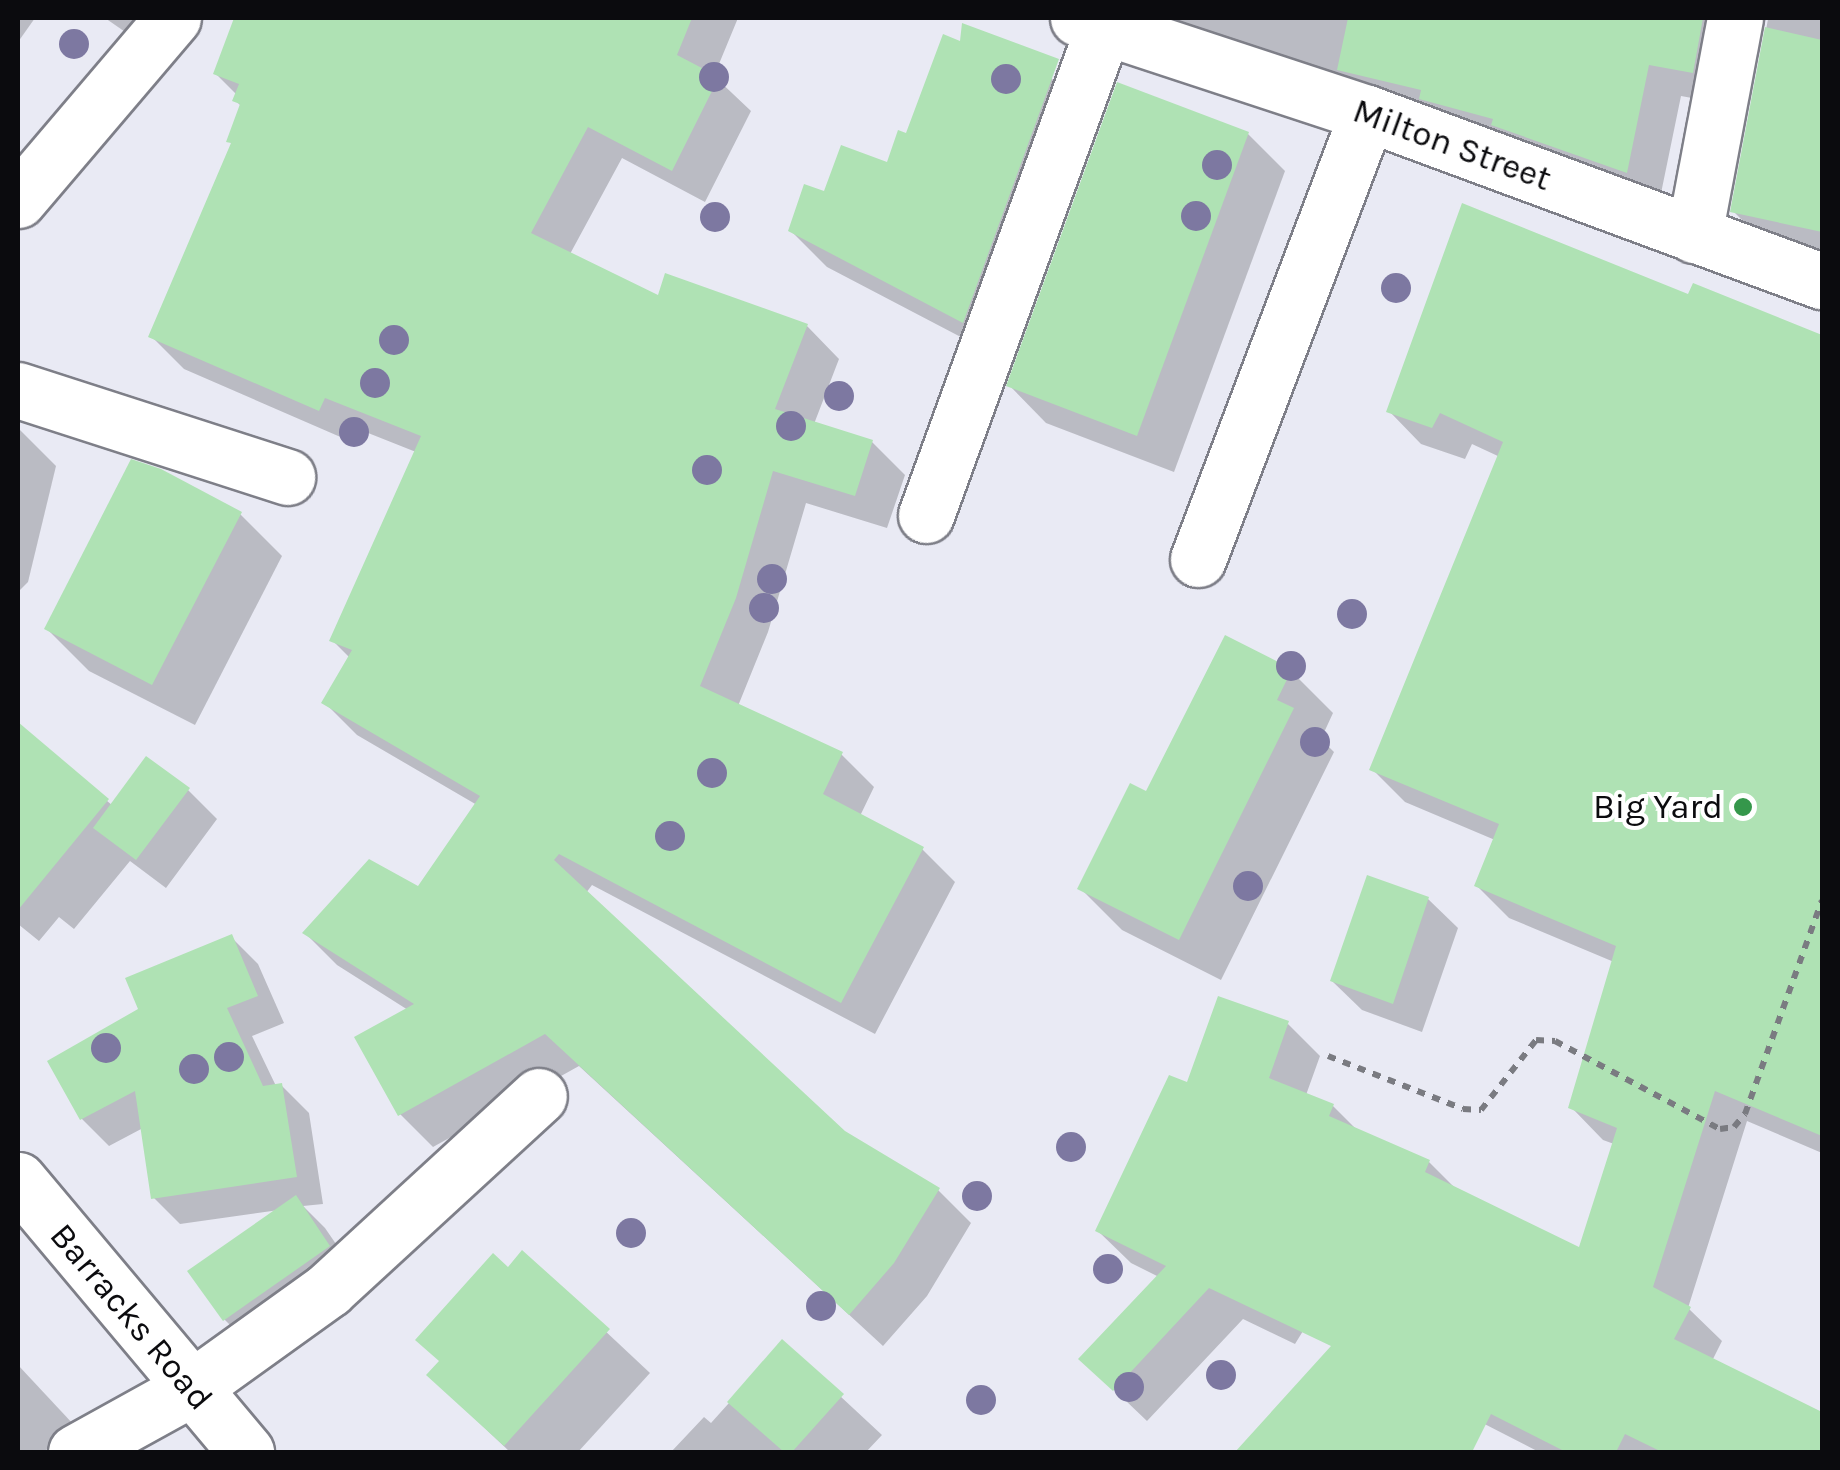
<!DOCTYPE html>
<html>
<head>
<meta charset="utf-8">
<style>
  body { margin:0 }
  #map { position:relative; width:1840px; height:1470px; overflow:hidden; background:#e9eaf4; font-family:Karla,sans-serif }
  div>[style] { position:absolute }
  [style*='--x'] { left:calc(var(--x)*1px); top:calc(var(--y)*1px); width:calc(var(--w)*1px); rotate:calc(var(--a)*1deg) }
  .shadow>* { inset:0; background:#0003 }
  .building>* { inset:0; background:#afe2b4 }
  .path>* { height:6px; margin-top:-3px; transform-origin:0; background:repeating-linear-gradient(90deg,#7a7b81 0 8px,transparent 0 16px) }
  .roads { filter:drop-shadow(2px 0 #7e7f88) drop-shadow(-2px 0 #7e7f88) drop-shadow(0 2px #7e7f88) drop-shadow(0 -2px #7e7f88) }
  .minor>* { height:55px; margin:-27.5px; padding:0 27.5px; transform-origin:27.5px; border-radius:27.5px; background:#fff }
  .trees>* { width:30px; height:30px; margin:-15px; border-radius:50%; background:#7d78a1 }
  .dots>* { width:28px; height:28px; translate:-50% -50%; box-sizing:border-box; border:5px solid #fff; border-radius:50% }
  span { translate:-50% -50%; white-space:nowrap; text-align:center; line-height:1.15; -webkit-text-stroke:8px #fff; paint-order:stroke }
  .street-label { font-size:35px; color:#0b0b0e }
  .poi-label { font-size:35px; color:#0b0b0e }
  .right { translate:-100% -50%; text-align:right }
  .frame { position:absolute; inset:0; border:20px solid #0b0b0e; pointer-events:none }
</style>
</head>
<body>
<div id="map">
  <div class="shadow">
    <i style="clip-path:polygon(18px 18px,35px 18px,18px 42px)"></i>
    <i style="clip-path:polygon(105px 18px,187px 18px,160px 56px)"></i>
    <i style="clip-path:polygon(236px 18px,738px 18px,714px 76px,751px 111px,705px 202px,622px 158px,570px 254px,659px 298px,807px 326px,839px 359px,814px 424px,872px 442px,905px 475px,887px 528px,806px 503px,768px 632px,738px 706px,841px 754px,874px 787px,860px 816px,922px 849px,955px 882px,875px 1034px,592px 885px,586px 893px,844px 1133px,938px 1190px,971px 1223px,927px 1296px,883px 1346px,579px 1066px,433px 1147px,400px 1114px,408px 1010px,337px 965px,305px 933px,418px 890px,477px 805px,357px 735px,324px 702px,350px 658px,332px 640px,416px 452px,358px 429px,352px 442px,184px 369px,151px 336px,233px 145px,242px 107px,235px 100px,237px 95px,216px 74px)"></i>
    <i style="clip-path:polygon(1160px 18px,1822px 18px,1822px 256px,1765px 243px,1733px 211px,1768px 19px,1759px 20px,1725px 104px,1681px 96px,1659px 203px)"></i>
    <i style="clip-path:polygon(1051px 78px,1087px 114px,999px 357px,827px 267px,791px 231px,825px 194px,888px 165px,908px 137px)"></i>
    <i style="clip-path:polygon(1248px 134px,1285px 171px,1174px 472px,1046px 423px,1009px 385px)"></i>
    <i style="clip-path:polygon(1694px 286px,1822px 337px,1822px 1153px,1747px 1121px,1688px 1308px,1722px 1341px,1712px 1361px,1822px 1415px,1822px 1452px,1539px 1452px,1303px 1331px,1295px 1344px,1243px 1319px,1147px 1421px,1082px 1359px,1159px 1277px,1131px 1263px,1098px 1231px,1188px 1085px,1288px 1024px,1320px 1056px,1306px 1095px,1333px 1106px,1358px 1131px,1429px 1162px,1458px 1191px,1580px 1250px,1614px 1144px,1603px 1140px,1571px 1107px,1614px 962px,1509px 918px,1476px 885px,1495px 840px,1405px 802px,1372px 769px,1500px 457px,1472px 444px,1465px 459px,1421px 444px,1389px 411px,1690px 297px)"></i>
    <i style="clip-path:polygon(18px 428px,56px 466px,28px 582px,18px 592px)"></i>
    <i style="clip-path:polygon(240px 514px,282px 556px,195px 725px,89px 671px,47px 629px)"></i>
    <i style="clip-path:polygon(1291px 671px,1333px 713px,1321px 739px,1334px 752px,1221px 980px,1122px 930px,1080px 888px,1147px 794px)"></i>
    <i style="clip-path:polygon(18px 725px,113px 806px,188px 790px,217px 819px,166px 888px,130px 861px,74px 929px,59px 917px,39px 941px,18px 924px)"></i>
    <i style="clip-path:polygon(1428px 899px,1458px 928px,1422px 1032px,1362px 1010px,1332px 981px)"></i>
    <i style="clip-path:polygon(231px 937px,258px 964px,284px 1023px,252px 1036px,276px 1086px,282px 1086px,309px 1113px,323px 1204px,303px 1206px,325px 1228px,358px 1276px,254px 1349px,225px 1320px,191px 1271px,279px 1210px,180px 1224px,153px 1197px,143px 1128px,109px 1146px,82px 1119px,51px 1062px,141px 1010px)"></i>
    <i style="clip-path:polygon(523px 1254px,650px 1373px,578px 1452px,510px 1452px,429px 1375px)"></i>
    <i style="clip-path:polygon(783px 1343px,882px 1435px,866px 1452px,671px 1452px,704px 1417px,711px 1423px)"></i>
    <i style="clip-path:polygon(18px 1365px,74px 1425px,44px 1452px,18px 1452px)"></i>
    <i style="clip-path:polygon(1312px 1372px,1412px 1452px,1239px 1452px)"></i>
  </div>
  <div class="building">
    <i style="clip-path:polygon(234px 18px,692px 18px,677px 55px,719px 77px,672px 171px,588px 127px,531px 233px,658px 295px,665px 273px,808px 324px,775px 409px,873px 440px,855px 496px,773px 471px,736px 598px,700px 686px,843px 752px,823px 794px,924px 847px,841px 1003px,559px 854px,554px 860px,845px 1131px,940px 1188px,894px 1263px,849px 1315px,545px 1034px,398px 1116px,354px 1037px,414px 1004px,302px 933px,369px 859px,418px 886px,480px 796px,321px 703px,352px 650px,329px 641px,421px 436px,325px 398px,319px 411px,148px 337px,231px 143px,226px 142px,240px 104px,232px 101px,239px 84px,213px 74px)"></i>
    <i style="clip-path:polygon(1348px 18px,1703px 18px,1693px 73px,1649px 65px,1627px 173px,1491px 125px,1493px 119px,1419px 99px,1421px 90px,1337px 70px)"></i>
    <i style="clip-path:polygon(962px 23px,1059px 59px,963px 323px,788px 231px,804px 184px,824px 191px,841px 145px,887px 162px,898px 130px,906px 133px,943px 34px,960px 41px)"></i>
    <i style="clip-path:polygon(1765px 27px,1822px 40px,1822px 232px,1730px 212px)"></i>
    <i style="clip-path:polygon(1117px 82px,1249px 132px,1137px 436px,1006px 386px)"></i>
    <i style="clip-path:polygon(1462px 203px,1688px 294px,1693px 283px,1822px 335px,1822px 1136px,1715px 1091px,1653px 1287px,1691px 1307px,1674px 1339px,1822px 1412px,1822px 1452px,1662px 1452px,1625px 1434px,1616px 1452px,1566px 1452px,1491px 1414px,1472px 1452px,1235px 1452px,1331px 1346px,1209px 1288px,1113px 1391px,1078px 1359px,1166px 1266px,1095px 1231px,1169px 1075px,1187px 1082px,1218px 996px,1289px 1021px,1269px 1078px,1334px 1104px,1329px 1116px,1430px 1160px,1425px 1172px,1579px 1247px,1617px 1128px,1568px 1108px,1616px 946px,1474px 886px,1499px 824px,1369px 770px,1503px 442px,1440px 413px,1432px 428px,1386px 412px)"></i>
    <i style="clip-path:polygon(131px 459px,161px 469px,242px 512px,152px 685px,44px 629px)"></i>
    <i style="clip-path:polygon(1225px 635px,1292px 669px,1277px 700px,1294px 708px,1179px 940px,1077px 889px,1130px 783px,1146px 791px)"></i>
    <i style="clip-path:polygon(18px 722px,109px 799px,18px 910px)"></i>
    <i style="clip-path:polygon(146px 756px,190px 788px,136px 860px,93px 828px)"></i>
    <i style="clip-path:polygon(1367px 875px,1429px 897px,1393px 1004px,1330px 981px)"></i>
    <i style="clip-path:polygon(232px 934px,258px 996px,227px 1008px,263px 1086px,282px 1083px,297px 1177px,151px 1199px,135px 1091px,80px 1120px,47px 1061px,138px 1009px,125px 978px)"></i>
    <i style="clip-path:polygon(296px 1195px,330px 1246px,223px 1321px,187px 1271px)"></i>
    <i style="clip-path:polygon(522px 1250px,610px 1329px,504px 1446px,426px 1375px,439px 1361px,415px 1340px,493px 1253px,508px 1267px)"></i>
    <i style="clip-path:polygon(782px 1339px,844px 1394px,792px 1452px,784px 1452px,727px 1402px)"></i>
  </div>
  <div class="path">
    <i style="--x:1328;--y:1056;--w:145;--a:21.4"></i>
    <i style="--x:1463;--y:1109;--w:18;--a:3"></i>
    <i style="--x:1481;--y:1110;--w:89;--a:-51.8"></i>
    <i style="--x:1536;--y:1040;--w:19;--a:3"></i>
    <i style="--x:1555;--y:1041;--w:187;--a:28.1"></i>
    <i style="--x:1720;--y:1129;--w:14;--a:-8"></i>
    <i style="--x:1734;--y:1127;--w:17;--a:-50"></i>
    <i style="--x:1745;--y:1114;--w:227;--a:-70.2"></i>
  </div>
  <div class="roads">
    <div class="minor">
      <i style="--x:1078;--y:18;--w:304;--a:18.2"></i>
      <i style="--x:1367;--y:113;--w:485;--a:20.3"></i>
      <i style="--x:18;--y:200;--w:239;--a:-49.6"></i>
      <i style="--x:1694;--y:235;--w:221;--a:-79.3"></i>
      <i style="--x:18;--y:390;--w:283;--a:17.9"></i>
      <i style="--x:926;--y:515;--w:520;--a:-70"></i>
      <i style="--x:1198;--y:559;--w:477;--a:-69.2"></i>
      <i style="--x:18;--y:1180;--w:355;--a:50"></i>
      <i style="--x:76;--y:1452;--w:130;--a:-28.9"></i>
      <i style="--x:190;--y:1389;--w:171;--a:-35.7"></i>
      <i style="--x:329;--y:1289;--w:285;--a:-42.6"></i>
    </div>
  </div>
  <div class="trees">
    <i style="left:74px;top:44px"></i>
    <i style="left:714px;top:77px"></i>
    <i style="left:1006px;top:79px"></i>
    <i style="left:1217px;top:165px"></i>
    <i style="left:1196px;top:216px"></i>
    <i style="left:715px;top:217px"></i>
    <i style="left:1396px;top:288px"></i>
    <i style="left:394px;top:340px"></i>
    <i style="left:375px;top:383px"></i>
    <i style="left:839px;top:396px"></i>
    <i style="left:791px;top:426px"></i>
    <i style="left:354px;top:432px"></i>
    <i style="left:707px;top:470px"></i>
    <i style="left:772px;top:579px"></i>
    <i style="left:764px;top:608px"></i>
    <i style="left:1352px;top:614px"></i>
    <i style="left:1291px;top:666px"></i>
    <i style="left:1315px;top:742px"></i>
    <i style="left:712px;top:773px"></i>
    <i style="left:670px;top:836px"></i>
    <i style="left:1248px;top:886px"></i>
    <i style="left:106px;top:1048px"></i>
    <i style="left:229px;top:1057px"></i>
    <i style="left:194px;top:1069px"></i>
    <i style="left:1071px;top:1147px"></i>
    <i style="left:977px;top:1196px"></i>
    <i style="left:631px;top:1233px"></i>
    <i style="left:1108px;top:1269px"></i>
    <i style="left:821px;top:1306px"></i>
    <i style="left:1221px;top:1375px"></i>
    <i style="left:1129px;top:1387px"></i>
    <i style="left:981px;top:1400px"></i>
  </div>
  <div class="dots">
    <i style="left:1743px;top:807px;background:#35974b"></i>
  </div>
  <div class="street-label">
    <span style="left:1452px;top:145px;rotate:20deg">Milton Street</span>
    <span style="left:131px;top:1317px;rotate:50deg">Barracks Road</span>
  </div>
  <div class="poi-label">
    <span class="right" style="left:1723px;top:807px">Big Yard</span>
  </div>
  <div class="frame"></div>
</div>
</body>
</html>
